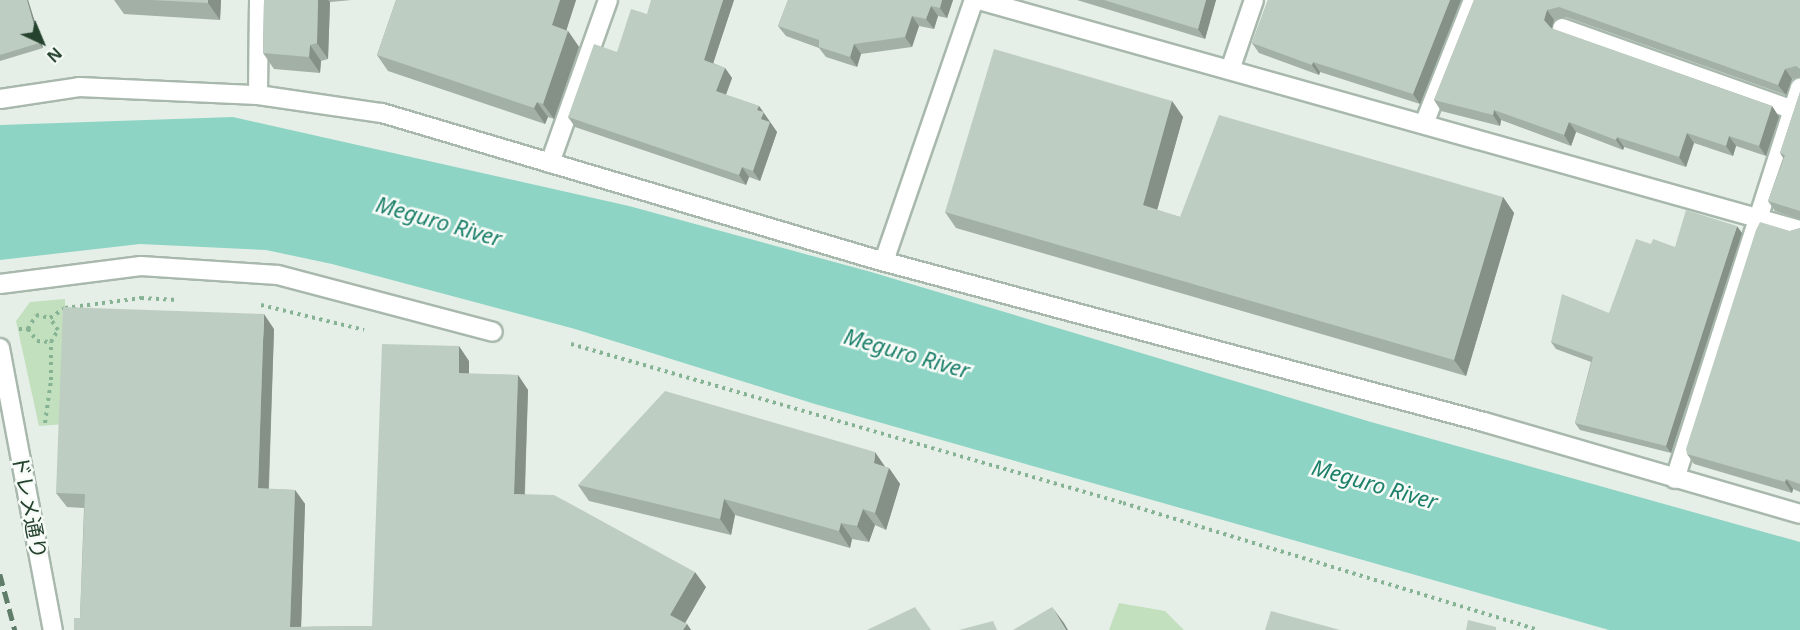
<!DOCTYPE html>
<html>
<head>
<meta charset="utf-8">
<style>
  body { margin:0 }
  #map { position:relative; width:1800px; height:630px; overflow:hidden; background:#e6efe7; font-family:"Noto Sans","Noto Sans JP",sans-serif }
  div>[style] { position:absolute }
  [style*='--x'] { left:calc(var(--x)*1px); top:calc(var(--y)*1px); width:calc(var(--w)*1px); rotate:calc(var(--a)*1deg) }
  .green>* { inset:0; background:#c2e0be }
  .water>* { inset:0; background:#8dd4c5 }
  .path>* { height:4px; margin-top:-2px; transform-origin:0; background:repeating-linear-gradient(90deg,#85b394 0 3px,transparent 0 7.5px) }
  .roads { filter:drop-shadow(2px 0 #a8b8ac) drop-shadow(-2px 0 #a8b8ac) drop-shadow(0 2px #a8b8ac) drop-shadow(0 -2px #a8b8ac) }
  .minor>* { height:18px; margin:-9px; padding:0 9px; transform-origin:9px; border-radius:9px; background:#fff }
  .rail>* { height:4.5px; margin-top:-2.25px; transform-origin:0; background:repeating-linear-gradient(90deg,#5f7d69 0 12px,transparent 0 18px) }
  .wall>* { inset:0; background:#a3b0a6 }
  .shaded-wall>* { inset:0; background:#859087 }
  .building>* { inset:0; background:#becdc1 }
  span { translate:-50% -50%; white-space:nowrap; text-align:center; line-height:1.15; -webkit-text-stroke:5px #f7fbf7; paint-order:stroke }
  .street-label { font-size:21px; color:#24422e }
  .water-label { font-size:22px; color:#1c806b; font-style:italic }
  .north { position:absolute; left:12px; top:12px; width:60px; height:60px; -webkit-text-stroke:4px #f7fbf7; paint-order:stroke; rotate:136deg; font-size:16px; font-weight:700; line-height:24px; text-align:center; color:#24422e }
  .north::after { content:''; display:block; margin:auto; width:21px; height:27px; background:#24422e; clip-path:polygon(50% 0,100% 100%,50% 72%,0 100%) }
</style>
</head>
<body>
<div id="map">
  <div class="green">
    <i style="clip-path:polygon(65px 299px,66px 424px,39px 426px,16px 321px,30px 302px)"></i>
    <i style="clip-path:polygon(1119px 603px,1165px 611px,1184px 630px,1109px 630px)"></i>
  </div>
  <div class="water">
    <i style="clip-path:polygon(233px 117px,629px 206px,871px 272px,1371px 422px,1800px 542px,1800px 630px,1609px 630px,815px 404px,575px 329px,332px 264px,266px 250px,140px 244px,0 260px,0 125px)"></i>
  </div>
  <div class="path">
    <i style="--x:261;--y:305;--w:106;--a:13.6"></i>
    <i style="--x:19;--y:329;--w:9;--a:0"></i>
    <i style="--x:28;--y:329;--w:15;--a:53"></i>
    <i style="--x:37;--y:341;--w:14;--a:4"></i>
    <i style="--x:28;--y:329;--w:16;--a:-60"></i>
    <i style="--x:36;--y:315;--w:14;--a:12"></i>
    <i style="--x:571;--y:344;--w:574;--a:16.07"></i>
    <i style="--x:1123;--y:503;--w:434;--a:17"></i>
    <i style="--x:45;--y:423;--w:43;--a:-82.1"></i>
    <i style="--x:51;--y:380;--w:38;--a:-90"></i>
    <i style="--x:51;--y:342;--w:14;--a:-60"></i>
    <i style="--x:58;--y:330;--w:14;--a:-124"></i>
    <i style="--x:50;--y:318;--w:18;--a:-34"></i>
    <i style="--x:65;--y:308;--w:77;--a:-7.5"></i>
    <i style="--x:141;--y:298;--w:37;--a:3"></i>
  </div>
  <div class="roads">
    <div class="minor">
      <i style="--x:979;--y:0;--w:853;--a:15.65"></i>
      <i style="--x:1562;--y:28;--w:243;--a:19.5"></i>
      <i style="--x:1230;--y:70;--w:74;--a:-71.1"></i>
      <i style="--x:258;--y:95;--w:95;--a:-89.4"></i>
      <i style="--x:0;--y:99;--w:80;--a:-8.6"></i>
      <i style="--x:79;--y:87;--w:179;--a:2.6"></i>
      <i style="--x:258;--y:95;--w:125;--a:8.3"></i>
      <i style="--x:382;--y:113;--w:517;--a:16.51"></i>
      <i style="--x:878;--y:260;--w:627;--a:14.97"></i>
      <i style="--x:1484;--y:422;--w:329;--a:16.2"></i>
      <i style="--x:1424;--y:124;--w:133;--a:-68.4"></i>
      <i style="--x:550;--y:163;--w:173;--a:-70.4"></i>
      <i style="--x:884;--y:261;--w:276;--a:-71"></i>
      <i style="--x:0;--y:284;--w:142;--a:-7.3"></i>
      <i style="--x:141;--y:266;--w:137;--a:3.8"></i>
      <i style="--x:278;--y:275;--w:222;--a:14.8"></i>
      <i style="--x:0;--y:348;--w:287;--a:79.4"></i>
      <i style="--x:1675;--y:479;--w:411;--a:-72.3"></i>
    </div>
  </div>
  <div class="rail">
    <i style="--x:0;--y:574;--w:58;--a:75"></i>
  </div>
  <div class="wall">
    <i style="clip-path:polygon(0 0,28px 0,43px 48px,0 61px)"></i>
    <i style="clip-path:polygon(114px 0,221px 0,220px 20px,124px 14px)"></i>
    <i style="clip-path:polygon(264px 0,352px 0,330px 2px,328px 59px,321px 61px,320px 73px,274px 69px,263px 53px)"></i>
    <i style="clip-path:polygon(396px 0,576px 0,566px 30px,568px 31px,579px 47px,554px 119px,548px 117px,545px 124px,388px 71px,377px 55px)"></i>
    <i style="clip-path:polygon(734px 0,713px 63px,725px 68px,732px 78px,726px 95px,759px 106px,777px 132px,760px 181px,749px 177px,746px 185px,575px 127px,568px 117px,617px 52px,647px 14px)"></i>
    <i style="clip-path:polygon(788px 0,953px 0,947px 18px,938px 16px,934px 29px,919px 26px,912px 47px,861px 54px,857px 67px,826px 57px,819px 48px,786px 36px,778px 26px)"></i>
    <i style="clip-path:polygon(1077px 0,1216px 0,1205px 39px)"></i>
    <i style="clip-path:polygon(1268px 0,1461px 0,1420px 104px,1320px 72px,1319px 75px,1259px 53px,1252px 43px)"></i>
    <i style="clip-path:polygon(1474px 0,1800px 0,1800px 77px,1792px 79px,1786px 95px,1566px 17px,1554px 20px,1552px 29px,1772px 106px,1779px 117px,1766px 156px,1736px 146px,1733px 156px,1694px 143px,1686px 167px,1624px 147px,1623px 150px,1576px 132px,1571px 146px,1501px 120px,1500px 126px,1441px 111px,1434px 100px)"></i>
    <i style="clip-path:polygon(1800px 92px,1800px 219px,1775px 211px,1768px 201px,1783px 158px,1780px 153px)"></i>
    <i style="clip-path:polygon(1172px 101px,1183px 117px,1157px 210px,1180px 217px,1503px 197px,1514px 213px,1466px 376px,956px 228px,945px 212px)"></i>
    <i style="clip-path:polygon(1800px 228px,1800px 492px,1793px 489px,1792px 493px,1694px 464px,1687px 454px,1790px 231px)"></i>
    <i style="clip-path:polygon(1742px 233px,1671px 453px,1580px 430px,1575px 423px,1591px 362px,1556px 349px,1551px 342px,1609px 313px,1651px 244px,1675px 247px)"></i>
    <i style="clip-path:polygon(274px 329px,269px 489px,295px 490px,305px 504px,301px 627px,372px 626px,469px 361px,469px 374px,518px 375px,528px 390px,525px 494px,706px 587px,685px 623px,687px 624px,691px 630px,74px 630px,80px 618px,84px 508px,67px 507px,56px 493px)"></i>
    <i style="clip-path:polygon(886px 467px,889px 468px,900px 484px,886px 530px,875px 525px,869px 542px,852px 539px,850px 548px,735px 515px,731px 535px,589px 501px,578px 485px)"></i>
  </div>
  <div class="shaded-wall">
    <i style="clip-path:polygon(27px 0,28px 0,43px 48px,39px 43px)"></i>
    <i style="clip-path:polygon(208px 0,221px 0,220px 20px,208px 3px)"></i>
    <i style="clip-path:polygon(318px 0,328px 0,330px 2px,328px 59px,317px 43px)"></i>
    <i style="clip-path:polygon(560px 0,576px 0,563px 41px,552px 25px)"></i>
    <i style="clip-path:polygon(723px 0,734px 0,711px 70px,704px 60px)"></i>
    <i style="clip-path:polygon(942px 0,953px 0,947px 18px,940px 8px)"></i>
    <i style="clip-path:polygon(1206px 0,1216px 0,1205px 39px,1198px 29px)"></i>
    <i style="clip-path:polygon(1450px 0,1461px 0,1420px 104px,1413px 94px)"></i>
    <i style="clip-path:polygon(931px 6px,938px 16px,934px 29px,926px 19px)"></i>
    <i style="clip-path:polygon(1547px 10px,1554px 20px,1551px 31px,1544px 20px)"></i>
    <i style="clip-path:polygon(912px 16px,919px 26px,912px 47px,905px 37px)"></i>
    <i style="clip-path:polygon(568px 31px,579px 47px,554px 119px,543px 104px)"></i>
    <i style="clip-path:polygon(854px 44px,861px 54px,857px 67px,850px 57px)"></i>
    <i style="clip-path:polygon(310px 45px,321px 61px,320px 73px,309px 57px)"></i>
    <i style="clip-path:polygon(1313px 62px,1320px 72px,1319px 75px,1312px 65px)"></i>
    <i style="clip-path:polygon(725px 68px,732px 78px,723px 102px,716px 91px)"></i>
    <i style="clip-path:polygon(1785px 69px,1792px 79px,1786px 95px,1778px 85px)"></i>
    <i style="clip-path:polygon(1172px 101px,1183px 117px,1154px 221px,1143px 205px)"></i>
    <i style="clip-path:polygon(537px 102px,548px 117px,545px 124px,534px 108px)"></i>
    <i style="clip-path:polygon(759px 106px,777px 132px,760px 181px,753px 171px,761px 119px,757px 110px)"></i>
    <i style="clip-path:polygon(1772px 106px,1779px 117px,1766px 156px,1759px 146px)"></i>
    <i style="clip-path:polygon(1494px 110px,1501px 120px,1500px 126px,1493px 115px)"></i>
    <i style="clip-path:polygon(1569px 122px,1576px 132px,1571px 146px,1564px 135px)"></i>
    <i style="clip-path:polygon(1687px 133px,1694px 143px,1686px 167px,1679px 157px)"></i>
    <i style="clip-path:polygon(1729px 136px,1736px 146px,1733px 156px,1726px 146px)"></i>
    <i style="clip-path:polygon(1617px 137px,1624px 147px,1623px 150px,1616px 140px)"></i>
    <i style="clip-path:polygon(742px 167px,749px 177px,746px 185px,739px 175px)"></i>
    <i style="clip-path:polygon(1503px 197px,1514px 213px,1466px 376px,1454px 360px)"></i>
    <i style="clip-path:polygon(1737px 226px,1742px 233px,1671px 453px,1666px 446px)"></i>
    <i style="clip-path:polygon(264px 314px,274px 329px,268px 503px,258px 488px)"></i>
    <i style="clip-path:polygon(459px 346px,469px 361px,469px 388px,459px 373px)"></i>
    <i style="clip-path:polygon(518px 375px,528px 390px,524px 508px,514px 494px)"></i>
    <i style="clip-path:polygon(875px 452px,886px 468px,889px 468px,900px 484px,886px 530px,875px 513px,874px 463px)"></i>
    <i style="clip-path:polygon(1786px 479px,1793px 489px,1792px 493px,1785px 482px)"></i>
    <i style="clip-path:polygon(295px 490px,305px 504px,301px 630px,290px 627px)"></i>
    <i style="clip-path:polygon(724px 499px,735px 515px,731px 535px,720px 519px)"></i>
    <i style="clip-path:polygon(863px 509px,875px 525px,869px 542px,857px 526px)"></i>
    <i style="clip-path:polygon(841px 523px,852px 539px,850px 548px,839px 531px)"></i>
    <i style="clip-path:polygon(695px 572px,706px 587px,681px 630px,670px 615px)"></i>
    <i style="clip-path:polygon(1052px 607px,1064px 623px,1068px 630px,1066px 630px)"></i>
    <i style="clip-path:polygon(687px 624px,691px 630px,683px 630px)"></i>
  </div>
  <div class="building">
    <i style="clip-path:polygon(0 0,27px 0,39px 43px,0 55px)"></i>
    <i style="clip-path:polygon(152px 0,208px 0,208px 3px)"></i>
    <i style="clip-path:polygon(264px 0,318px 0,317px 43px,310px 45px,309px 57px,263px 53px)"></i>
    <i style="clip-path:polygon(396px 0,560px 0,552px 25px,568px 31px,543px 104px,537px 102px,534px 108px,377px 55px)"></i>
    <i style="clip-path:polygon(651px 0,723px 0,704px 60px,725px 68px,716px 91px,759px 106px,757px 110px,764px 112px,761px 119px,770px 122px,753px 171px,742px 167px,739px 175px,568px 117px,594px 44px,617px 52px,631px 9px,647px 14px)"></i>
    <i style="clip-path:polygon(788px 0,942px 0,940px 8px,931px 6px,926px 19px,912px 16px,905px 37px,854px 44px,850px 57px,819px 47px,819px 40px,778px 26px)"></i>
    <i style="clip-path:polygon(1104px 0,1206px 0,1198px 29px)"></i>
    <i style="clip-path:polygon(1268px 0,1450px 0,1413px 94px,1313px 62px,1312px 65px,1252px 43px)"></i>
    <i style="clip-path:polygon(1474px 0,1800px 0,1800px 69px,1796px 66px,1785px 69px,1778px 85px,1559px 7px,1547px 10px,1544px 20px,1551px 28px,1772px 106px,1759px 146px,1729px 136px,1726px 146px,1687px 133px,1679px 157px,1617px 137px,1616px 140px,1569px 122px,1564px 135px,1494px 110px,1493px 115px,1434px 100px)"></i>
    <i style="clip-path:polygon(994px 49px,1172px 101px,1143px 205px,1180px 217px,1219px 115px,1503px 197px,1454px 360px,945px 212px)"></i>
    <i style="clip-path:polygon(1800px 92px,1800px 211px,1768px 201px,1785px 155px,1780px 153px)"></i>
    <i style="clip-path:polygon(1686px 210px,1737px 226px,1666px 446px,1575px 423px,1593px 357px,1551px 342px,1562px 294px,1609px 313px,1636px 239px,1651px 244px,1653px 239px,1675px 247px)"></i>
    <i style="clip-path:polygon(1760px 222px,1790px 231px,1800px 228px,1800px 484px,1786px 479px,1785px 482px,1687px 454px,1686px 449px,1756px 230px)"></i>
    <i style="clip-path:polygon(63px 307px,264px 314px,258px 488px,295px 490px,290px 627px,372px 626px,382px 344px,459px 346px,459px 373px,518px 375px,514px 494px,554px 495px,695px 572px,670px 615px,687px 624px,683px 630px,74px 630px,74px 618px,80px 618px,85px 494px,56px 493px)"></i>
    <i style="clip-path:polygon(665px 391px,875px 452px,874px 463px,889px 468px,875px 513px,863px 509px,857px 526px,841px 523px,839px 531px,724px 499px,720px 519px,578px 485px)"></i>
    <i style="clip-path:polygon(915px 607px,931px 630px,867px 630px)"></i>
    <i style="clip-path:polygon(1052px 607px,1066px 630px,1013px 630px)"></i>
    <i style="clip-path:polygon(1271px 611px,1340px 630px,1265px 630px)"></i>
    <i style="clip-path:polygon(1468px 620px,1496px 627px,1496px 630px,1466px 630px)"></i>
    <i style="clip-path:polygon(993px 621px,997px 630px,959px 630px)"></i>
  </div>
  <div class="street-label">
    <span style="left:30px;top:507px;rotate:79deg">ドレメ通り</span>
  </div>
  <div class="water-label">
    <span style="left:439px;top:221px;rotate:16deg">Meguro River</span>
    <span style="left:907px;top:353px;rotate:16deg">Meguro River</span>
    <span style="left:1375px;top:484px;rotate:16deg">Meguro River</span>
  </div>
  <div class="north">N</div>
</div>
</body>
</html>
